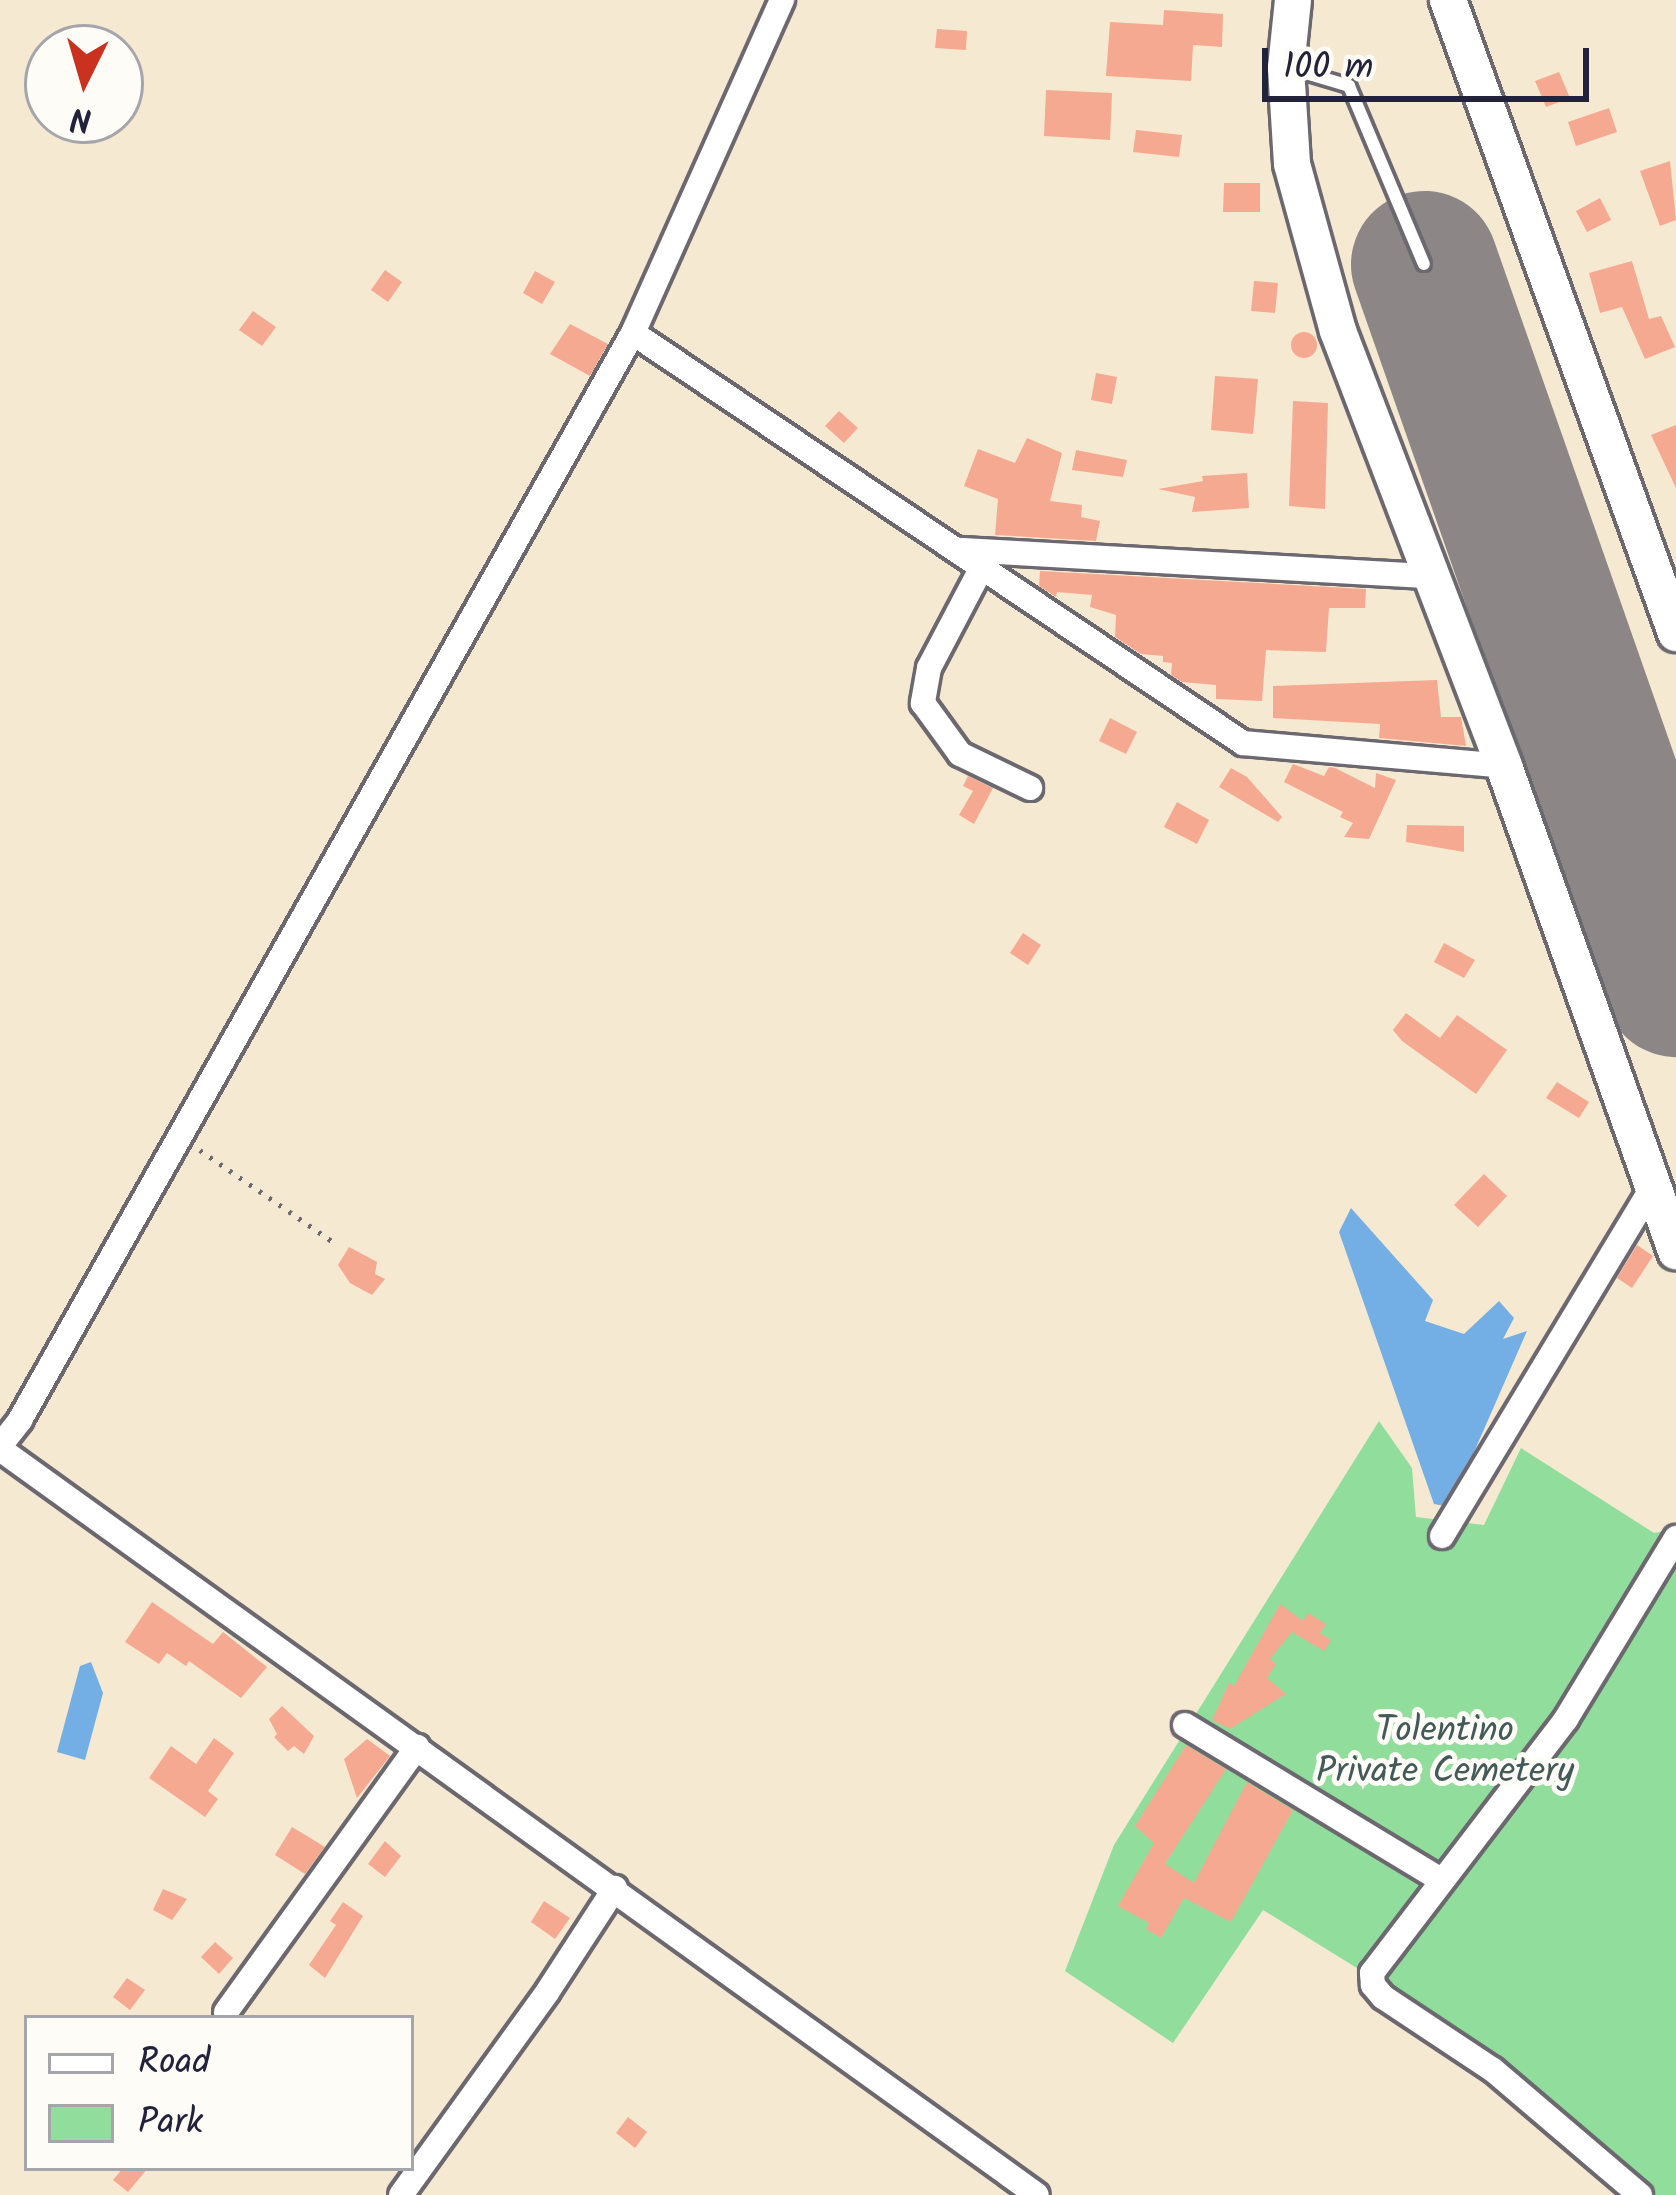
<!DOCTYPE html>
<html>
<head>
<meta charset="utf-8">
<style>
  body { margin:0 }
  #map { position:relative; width:1676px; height:2195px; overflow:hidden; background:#f5e9d2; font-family:Kalam,sans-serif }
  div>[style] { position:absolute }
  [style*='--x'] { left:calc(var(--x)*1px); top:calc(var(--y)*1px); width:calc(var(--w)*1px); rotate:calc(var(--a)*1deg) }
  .green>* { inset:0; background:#91de9c }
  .water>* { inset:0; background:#73afe4 }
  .runway>* { height:147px; margin:-73.5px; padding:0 73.5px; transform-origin:73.5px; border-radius:73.5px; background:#8c8686 }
  .building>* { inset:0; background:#f6a991 }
  .round { border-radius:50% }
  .path>* { height:4.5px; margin-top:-2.25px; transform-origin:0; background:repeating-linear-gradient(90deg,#6c6870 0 3px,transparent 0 12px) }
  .roads { filter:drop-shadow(3px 0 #6c6870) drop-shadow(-3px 0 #6c6870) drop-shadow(0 3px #6c6870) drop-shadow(0 -3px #6c6870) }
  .lane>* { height:12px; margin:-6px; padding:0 6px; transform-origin:6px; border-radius:6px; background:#fff }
  .street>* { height:24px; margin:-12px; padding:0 12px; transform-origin:12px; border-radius:12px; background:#fff }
  .secondary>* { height:36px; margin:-18px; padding:0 18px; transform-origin:18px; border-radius:18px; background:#fff }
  span { translate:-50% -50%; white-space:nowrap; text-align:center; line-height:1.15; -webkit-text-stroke:10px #fdfcf7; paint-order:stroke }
  .park-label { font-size:36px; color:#435a58 }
  .legend { position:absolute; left:24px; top:2015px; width:390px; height:156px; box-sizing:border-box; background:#fdfcf7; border:3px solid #a5a5ac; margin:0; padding:15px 21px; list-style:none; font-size:36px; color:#22223b }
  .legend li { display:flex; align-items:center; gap:24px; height:60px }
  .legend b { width:60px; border:3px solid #a5a5ac }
  .north { position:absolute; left:24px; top:24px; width:120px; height:120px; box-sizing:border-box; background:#fdfcf7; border:3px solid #a5a5ac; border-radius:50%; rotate:185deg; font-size:33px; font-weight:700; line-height:48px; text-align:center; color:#22223b }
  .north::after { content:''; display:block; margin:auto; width:42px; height:54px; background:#c8321e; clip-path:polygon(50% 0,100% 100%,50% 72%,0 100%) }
  .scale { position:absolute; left:1262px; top:48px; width:327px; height:54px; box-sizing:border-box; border:6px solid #22223b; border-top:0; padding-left:15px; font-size:36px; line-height:42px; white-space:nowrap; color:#22223b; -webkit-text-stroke:9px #fdfcf7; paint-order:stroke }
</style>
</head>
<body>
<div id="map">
  <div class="green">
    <i style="clip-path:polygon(1379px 1421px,1412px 1468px,1416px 1517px,1484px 1525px,1521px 1448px,1654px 1533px,1676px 1529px,1676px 2195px,1656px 2195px,1491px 2051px,1263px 1910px,1173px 2043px,1065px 1971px,1114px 1845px)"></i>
  </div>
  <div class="water">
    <i style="clip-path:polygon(1351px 1208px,1433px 1300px,1425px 1321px,1464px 1334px,1499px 1301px,1514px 1318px,1503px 1339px,1527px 1331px,1450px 1507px,1434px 1504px,1339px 1232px)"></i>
    <i style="clip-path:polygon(91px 1662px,103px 1693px,85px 1760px,57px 1752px,80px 1666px)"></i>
  </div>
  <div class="runway">
    <i style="--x:1424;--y:264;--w:762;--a:70.69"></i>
  </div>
  <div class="building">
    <i style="clip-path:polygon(1164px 10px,1223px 14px,1222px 47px,1193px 45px,1191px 81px,1106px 76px,1110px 22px,1163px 25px)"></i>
    <i style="clip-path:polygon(937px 29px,967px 31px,966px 50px,935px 48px)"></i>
    <i style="clip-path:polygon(1559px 72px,1570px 98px,1546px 107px,1535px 81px)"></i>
    <i style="clip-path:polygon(1046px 90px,1112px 93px,1110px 140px,1044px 136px)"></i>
    <i style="clip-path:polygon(1609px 108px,1617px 132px,1576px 146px,1568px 122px)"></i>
    <i style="clip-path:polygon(1136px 130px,1182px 135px,1179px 157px,1133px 152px)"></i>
    <i style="clip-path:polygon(1670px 161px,1676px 220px,1660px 226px,1640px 171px)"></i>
    <i style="clip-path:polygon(1224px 183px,1260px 183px,1260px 212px,1223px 212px)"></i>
    <i style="clip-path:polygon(1600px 198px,1611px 220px,1587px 232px,1576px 211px)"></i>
    <i style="clip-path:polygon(1632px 261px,1649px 319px,1661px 316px,1675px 347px,1645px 359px,1622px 307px,1600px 313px,1589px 273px)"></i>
    <i style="clip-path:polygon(385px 270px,402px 282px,388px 302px,371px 290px)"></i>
    <i style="clip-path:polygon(535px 271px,555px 282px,542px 304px,523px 293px)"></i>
    <i style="clip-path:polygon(1254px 281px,1278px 283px,1275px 313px,1251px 311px)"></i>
    <i style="clip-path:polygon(253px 311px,276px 327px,262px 346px,239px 330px)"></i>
    <i style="clip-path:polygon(570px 324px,608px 344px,590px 376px,550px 354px)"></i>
    <i class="round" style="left:1291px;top:332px;width:26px;height:26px"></i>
    <i style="clip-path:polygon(1096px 373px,1117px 377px,1112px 404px,1091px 400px)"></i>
    <i style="clip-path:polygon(1215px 376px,1258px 379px,1253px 434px,1211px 430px)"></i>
    <i style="clip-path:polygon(1293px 401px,1328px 403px,1325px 509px,1289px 506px)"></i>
    <i style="clip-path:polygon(839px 411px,858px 428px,844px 443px,825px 426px)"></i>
    <i style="clip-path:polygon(1676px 425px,1676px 488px,1651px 435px)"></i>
    <i style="clip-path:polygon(1027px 438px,1062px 453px,1050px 501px,1082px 505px,1081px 517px,1100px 521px,1096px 541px,995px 535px,998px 499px,964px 486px,978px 449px,1015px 463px)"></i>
    <i style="clip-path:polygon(1076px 450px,1127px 460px,1123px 477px,1072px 470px)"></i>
    <i style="clip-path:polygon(1247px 473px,1249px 508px,1192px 512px,1195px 497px,1158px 489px,1203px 481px,1202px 476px)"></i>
    <i style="clip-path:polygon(1040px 571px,1366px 589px,1365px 608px,1329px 608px,1326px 652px,1266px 650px,1262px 701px,1216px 699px,1216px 685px,1182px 682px,1171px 675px,1172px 663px,1163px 662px,1163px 656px,1141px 654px,1115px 637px,1116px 615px,1090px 607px,1092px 595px,1057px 592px,1056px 597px,1039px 586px)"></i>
    <i style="clip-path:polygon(1437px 680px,1441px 717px,1461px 717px,1466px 746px,1379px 738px,1380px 724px,1273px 718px,1273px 686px)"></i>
    <i style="clip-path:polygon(1110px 718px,1137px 732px,1126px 754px,1099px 741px)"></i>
    <i style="clip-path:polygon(1293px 764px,1324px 776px,1329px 767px,1335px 768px,1375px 788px,1376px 773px,1396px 780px,1369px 839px,1344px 837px,1353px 823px,1340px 817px,1343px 812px,1284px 782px)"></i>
    <i style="clip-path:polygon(1231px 768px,1247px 777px,1282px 817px,1278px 822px,1219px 787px)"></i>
    <i style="clip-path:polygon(968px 776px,993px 788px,974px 824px,959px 815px,973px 791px,963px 786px)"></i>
    <i style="clip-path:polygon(1177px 802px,1209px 820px,1197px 844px,1164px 827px)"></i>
    <i style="clip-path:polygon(1407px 825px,1464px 826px,1464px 852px,1406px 842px)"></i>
    <i style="clip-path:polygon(1023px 933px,1041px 945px,1028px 965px,1010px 953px)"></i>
    <i style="clip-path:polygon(1444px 943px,1475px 960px,1464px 978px,1434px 962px)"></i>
    <i style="clip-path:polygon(1406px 1013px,1440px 1038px,1457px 1015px,1507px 1050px,1476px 1094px,1402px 1041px,1393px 1030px)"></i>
    <i style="clip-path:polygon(1557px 1082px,1589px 1102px,1579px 1118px,1546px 1098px)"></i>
    <i style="clip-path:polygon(1484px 1174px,1507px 1196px,1478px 1227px,1454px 1205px)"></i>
    <i style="clip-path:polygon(1637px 1245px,1653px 1256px,1632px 1288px,1617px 1278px)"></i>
    <i style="clip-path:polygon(349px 1247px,377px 1262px,375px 1274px,385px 1279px,372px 1295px,350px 1283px,338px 1265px)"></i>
    <i style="clip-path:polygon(152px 1602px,213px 1644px,223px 1632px,267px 1667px,241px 1698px,189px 1661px,186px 1666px,167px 1653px,159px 1664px,125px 1642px)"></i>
    <i style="clip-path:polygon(1280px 1604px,1303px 1621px,1308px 1613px,1326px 1624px,1320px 1633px,1331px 1640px,1324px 1651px,1292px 1632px,1270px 1659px,1276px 1664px,1267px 1678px,1286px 1694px,1230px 1729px,1212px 1720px,1229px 1683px,1234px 1686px)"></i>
    <i style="clip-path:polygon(282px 1706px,314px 1736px,304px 1754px,294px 1746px,288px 1751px,274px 1737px,277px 1734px,269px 1719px)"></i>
    <i style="clip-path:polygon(214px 1738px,234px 1753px,208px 1791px,218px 1799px,205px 1817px,149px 1778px,171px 1746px,196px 1764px)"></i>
    <i style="clip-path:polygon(367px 1739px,390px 1756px,357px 1798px,344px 1759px)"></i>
    <i style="clip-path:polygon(1186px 1745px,1226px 1769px,1165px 1864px,1194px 1883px,1247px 1782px,1293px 1810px,1231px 1922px,1184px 1898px,1161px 1938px,1146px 1929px,1149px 1923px,1118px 1906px,1154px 1843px,1135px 1826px)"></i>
    <i style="clip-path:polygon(292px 1827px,325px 1847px,305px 1874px,275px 1855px)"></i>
    <i style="clip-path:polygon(385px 1841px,401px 1856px,385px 1877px,368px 1864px)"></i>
    <i style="clip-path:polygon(163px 1889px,187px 1899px,172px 1920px,153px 1910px)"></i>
    <i style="clip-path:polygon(544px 1901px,570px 1918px,555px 1939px,531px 1922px)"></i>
    <i style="clip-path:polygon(343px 1902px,363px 1916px,325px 1978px,309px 1965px,336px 1925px,330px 1921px)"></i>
    <i style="clip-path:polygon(215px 1942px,233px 1958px,219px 1974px,201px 1957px)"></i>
    <i style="clip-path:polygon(127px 1978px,145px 1990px,130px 2010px,113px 1997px)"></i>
    <i style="clip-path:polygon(628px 2117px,647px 2132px,635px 2148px,616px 2133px)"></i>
    <i style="clip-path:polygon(123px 2168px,148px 2168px,128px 2192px,113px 2180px)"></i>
  </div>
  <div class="path">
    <i style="--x:200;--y:1150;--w:164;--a:34.6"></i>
  </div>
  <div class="roads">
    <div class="lane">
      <i style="--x:1289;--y:68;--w:63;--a:16.7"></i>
      <i style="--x:1349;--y:86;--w:193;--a:67.2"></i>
    </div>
    <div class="street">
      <i style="--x:633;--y:333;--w:735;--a:33.91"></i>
      <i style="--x:1243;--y:743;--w:262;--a:5"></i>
      <i style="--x:961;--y:550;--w:471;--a:3.2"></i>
      <i style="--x:982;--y:567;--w:114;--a:117.7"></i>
      <i style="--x:929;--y:668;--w:36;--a:100"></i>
      <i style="--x:923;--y:703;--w:63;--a:54"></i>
      <i style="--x:960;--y:754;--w:78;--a:25.9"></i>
      <i style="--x:0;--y:1446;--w:33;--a:-52"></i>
      <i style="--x:20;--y:1420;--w:1248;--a:-60.58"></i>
      <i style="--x:633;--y:333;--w:365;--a:-65.9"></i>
      <i style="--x:0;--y:1449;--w:1277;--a:35.73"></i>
      <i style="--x:1442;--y:1536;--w:409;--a:-58.9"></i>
      <i style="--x:1185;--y:1725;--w:299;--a:31.2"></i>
      <i style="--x:226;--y:2012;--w:327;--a:-54.2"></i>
      <i style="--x:401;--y:2195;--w:251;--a:-54.2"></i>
      <i style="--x:548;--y:1991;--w:123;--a:-57"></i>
      <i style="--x:1640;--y:2195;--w:193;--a:-139.6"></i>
      <i style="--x:1493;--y:2070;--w:132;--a:-146.4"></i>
      <i style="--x:1383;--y:1997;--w:16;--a:-130"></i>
      <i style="--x:1373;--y:1985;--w:12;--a:-95"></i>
      <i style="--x:1372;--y:1973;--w:320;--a:-52.6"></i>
      <i style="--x:1566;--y:1719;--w:212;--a:-58.7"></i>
    </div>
    <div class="secondary">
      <i style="--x:1293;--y:0;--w:68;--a:95.9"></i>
      <i style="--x:1286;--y:68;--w:96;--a:86.4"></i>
      <i style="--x:1292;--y:164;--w:173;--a:74.6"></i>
      <i style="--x:1338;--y:331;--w:466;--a:69.1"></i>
      <i style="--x:1504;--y:766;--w:515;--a:70.47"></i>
      <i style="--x:1448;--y:0;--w:673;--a:70.19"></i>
    </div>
  </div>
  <div class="park-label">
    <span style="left:1445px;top:1752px">Tolentino<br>Private Cemetery</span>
  </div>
  <ul class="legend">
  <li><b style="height:15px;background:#fff"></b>Road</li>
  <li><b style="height:33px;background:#91de9c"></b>Park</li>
  </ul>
  <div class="north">N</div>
  <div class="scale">100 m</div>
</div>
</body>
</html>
